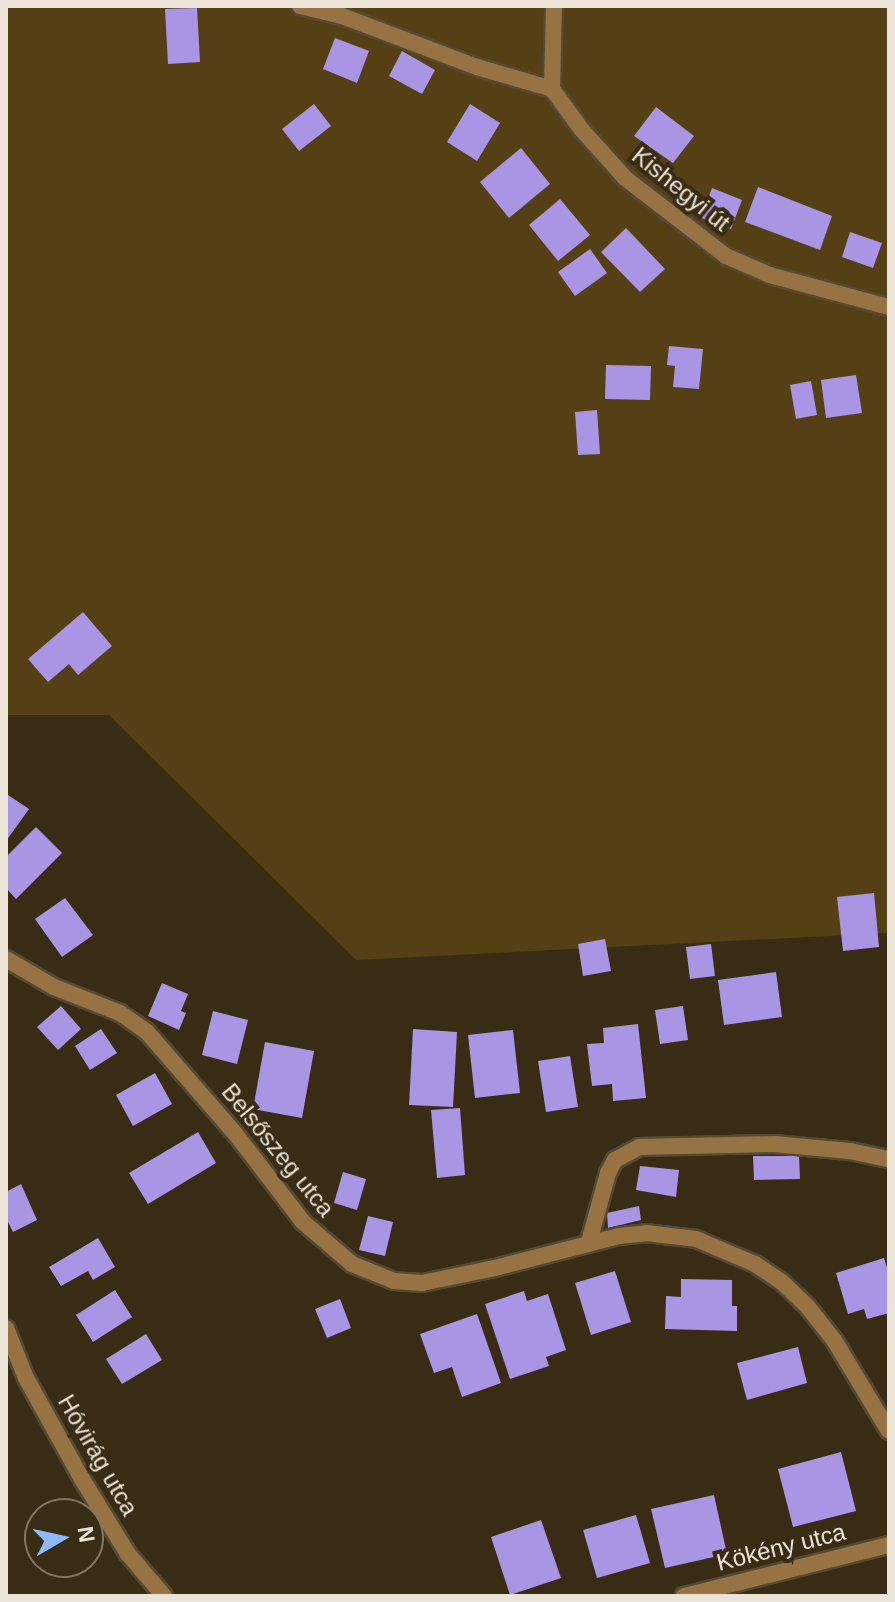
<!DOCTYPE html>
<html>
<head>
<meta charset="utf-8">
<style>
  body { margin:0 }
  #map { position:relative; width:895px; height:1602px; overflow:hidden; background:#382c15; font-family:Helvetica,sans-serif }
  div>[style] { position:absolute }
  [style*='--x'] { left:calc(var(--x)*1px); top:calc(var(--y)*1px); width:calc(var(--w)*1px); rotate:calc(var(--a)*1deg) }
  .green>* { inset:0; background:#544014 }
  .building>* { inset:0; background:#a995e3 }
  .roads { filter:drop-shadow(2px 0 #554934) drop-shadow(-2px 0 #554934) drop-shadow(0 2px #554934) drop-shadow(0 -2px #554934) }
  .minor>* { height:16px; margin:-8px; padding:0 8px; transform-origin:8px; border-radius:8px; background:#977344 }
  span { translate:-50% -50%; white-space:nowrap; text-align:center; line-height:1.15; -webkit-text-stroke:8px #382c15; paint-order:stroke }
  .street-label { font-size:24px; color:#ebe4d6 }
  .frame { position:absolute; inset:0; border:8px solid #ebe4d6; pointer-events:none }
  .north { position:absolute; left:24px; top:1498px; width:80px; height:80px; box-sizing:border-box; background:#382c15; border:2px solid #807662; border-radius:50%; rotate:81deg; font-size:22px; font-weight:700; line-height:32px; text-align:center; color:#ebe4d6 }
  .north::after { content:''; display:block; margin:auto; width:28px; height:36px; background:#8eb9fd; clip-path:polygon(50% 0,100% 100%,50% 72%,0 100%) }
</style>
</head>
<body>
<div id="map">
  <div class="green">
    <i style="clip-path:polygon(6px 6px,889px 6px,889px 933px,356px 960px,109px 715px,6px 715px)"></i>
  </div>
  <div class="building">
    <i style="clip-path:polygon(197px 8px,200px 62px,168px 64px,165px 9px)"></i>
    <i style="clip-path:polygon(335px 38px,369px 51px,357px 83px,323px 69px)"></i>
    <i style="clip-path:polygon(402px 51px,435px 70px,422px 94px,389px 76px)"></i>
    <i style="clip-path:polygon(314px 104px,331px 126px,299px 151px,282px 129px)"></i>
    <i style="clip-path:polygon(470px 104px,500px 123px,477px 161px,447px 142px)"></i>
    <i style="clip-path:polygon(656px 107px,694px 136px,673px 163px,634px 136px)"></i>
    <i style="clip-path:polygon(521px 148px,550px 184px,509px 218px,480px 182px)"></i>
    <i style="clip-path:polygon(758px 187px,832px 216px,820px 250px,745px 222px)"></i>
    <i style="clip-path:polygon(712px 188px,742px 200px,731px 229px,701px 218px)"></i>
    <i style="clip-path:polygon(560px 199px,590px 235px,558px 261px,529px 225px)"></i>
    <i style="clip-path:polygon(626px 228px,665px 269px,640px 292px,601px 252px)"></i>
    <i style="clip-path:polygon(850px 232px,882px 243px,873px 268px,842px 257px)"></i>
    <i style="clip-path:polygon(590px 249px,607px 273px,575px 296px,558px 272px)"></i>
    <i style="clip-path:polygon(669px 346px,703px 349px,699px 389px,673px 387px,675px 366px,667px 365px)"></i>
    <i style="clip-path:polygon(606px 365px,651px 366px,650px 400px,605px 399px)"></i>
    <i style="clip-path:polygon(856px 375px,862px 413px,826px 418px,821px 380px)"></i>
    <i style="clip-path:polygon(811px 381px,817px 415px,796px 419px,790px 385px)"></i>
    <i style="clip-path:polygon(597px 410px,600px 454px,578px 455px,575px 412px)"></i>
    <i style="clip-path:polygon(83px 612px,112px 646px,78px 675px,69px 664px,48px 682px,28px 659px)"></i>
    <i style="clip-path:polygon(8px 795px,29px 809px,6px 841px,6px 798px)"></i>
    <i style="clip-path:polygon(36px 827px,62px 853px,16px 899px,6px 888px,6px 857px)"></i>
    <i style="clip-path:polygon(874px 893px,879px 947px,843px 951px,837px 897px)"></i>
    <i style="clip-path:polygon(65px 898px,93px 935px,62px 957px,35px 919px)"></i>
    <i style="clip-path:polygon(605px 939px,611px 971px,583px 976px,578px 944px)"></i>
    <i style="clip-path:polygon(711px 944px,715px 976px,690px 979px,686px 947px)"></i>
    <i style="clip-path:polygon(776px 972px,782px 1017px,724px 1025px,718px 980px)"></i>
    <i style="clip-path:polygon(162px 983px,188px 994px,181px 1011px,186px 1013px,179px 1030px,148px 1016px)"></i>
    <i style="clip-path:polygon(61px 1006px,81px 1029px,58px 1050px,37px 1027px)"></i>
    <i style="clip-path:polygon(683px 1006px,688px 1040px,660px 1044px,655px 1010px)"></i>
    <i style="clip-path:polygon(213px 1011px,248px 1020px,237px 1064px,202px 1055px)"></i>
    <i style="clip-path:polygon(638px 1024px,646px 1098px,613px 1101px,612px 1084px,592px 1086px,587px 1044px,604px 1043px,603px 1028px)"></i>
    <i style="clip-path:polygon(101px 1029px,117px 1053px,90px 1070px,75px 1046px)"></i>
    <i style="clip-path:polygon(413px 1029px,457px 1032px,453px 1107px,409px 1105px)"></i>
    <i style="clip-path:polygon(513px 1030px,520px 1093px,475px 1098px,468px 1035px)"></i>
    <i style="clip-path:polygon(265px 1042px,314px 1051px,302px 1118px,253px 1109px)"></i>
    <i style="clip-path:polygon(570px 1056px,578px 1107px,546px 1112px,538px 1061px)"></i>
    <i style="clip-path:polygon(155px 1073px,172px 1104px,133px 1126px,116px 1095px)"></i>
    <i style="clip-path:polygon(460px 1108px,465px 1175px,437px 1178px,431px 1110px)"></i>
    <i style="clip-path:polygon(198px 1132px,216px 1163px,148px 1204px,129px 1173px)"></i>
    <i style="clip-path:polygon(753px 1156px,799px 1156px,800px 1179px,754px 1180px)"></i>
    <i style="clip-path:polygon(640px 1166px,679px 1170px,676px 1197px,636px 1190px)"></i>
    <i style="clip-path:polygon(343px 1172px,366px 1179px,357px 1210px,334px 1203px)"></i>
    <i style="clip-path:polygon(21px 1184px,37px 1220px,13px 1232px,6px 1218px,6px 1192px)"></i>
    <i style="clip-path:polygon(639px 1206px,641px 1220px,608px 1228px,607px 1213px)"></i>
    <i style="clip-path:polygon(368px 1216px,393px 1222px,385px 1256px,359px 1250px)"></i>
    <i style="clip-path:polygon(98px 1238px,115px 1267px,93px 1280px,88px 1271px,61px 1286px,49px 1267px)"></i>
    <i style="clip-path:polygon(884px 1258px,889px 1274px,889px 1313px,867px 1319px,864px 1309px,848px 1314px,836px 1273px)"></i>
    <i style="clip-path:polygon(615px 1271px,631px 1322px,591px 1335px,575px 1283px)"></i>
    <i style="clip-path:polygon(681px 1279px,732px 1280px,732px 1306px,737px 1306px,737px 1331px,665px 1329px,666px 1296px,681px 1297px)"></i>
    <i style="clip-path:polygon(115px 1290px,132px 1317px,93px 1342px,76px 1315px)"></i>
    <i style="clip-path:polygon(524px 1291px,527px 1301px,548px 1294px,566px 1350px,546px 1357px,549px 1366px,510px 1379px,485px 1304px)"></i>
    <i style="clip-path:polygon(340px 1299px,351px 1328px,327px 1338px,315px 1309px)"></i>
    <i style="clip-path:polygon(477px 1314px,501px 1383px,462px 1397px,452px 1367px,434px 1373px,420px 1334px)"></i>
    <i style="clip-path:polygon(146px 1334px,162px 1360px,122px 1384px,106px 1359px)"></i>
    <i style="clip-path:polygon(798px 1347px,807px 1383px,747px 1400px,737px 1363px)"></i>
    <i style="clip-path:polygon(841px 1452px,856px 1511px,793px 1527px,778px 1469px)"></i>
    <i style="clip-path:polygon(714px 1495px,727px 1554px,665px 1568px,651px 1509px)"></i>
    <i style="clip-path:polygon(636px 1515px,650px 1563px,597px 1578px,583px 1530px)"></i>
    <i style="clip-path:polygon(541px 1520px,561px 1578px,510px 1595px,491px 1537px)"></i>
  </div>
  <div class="roads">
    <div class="minor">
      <i style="--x:300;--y:6;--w:43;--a:13.4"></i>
      <i style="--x:342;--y:16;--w:144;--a:20.7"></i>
      <i style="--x:477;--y:67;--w:78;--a:16.3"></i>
      <i style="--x:554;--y:6;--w:83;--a:91.4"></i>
      <i style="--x:552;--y:89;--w:51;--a:53.8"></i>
      <i style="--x:582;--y:130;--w:64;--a:48.1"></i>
      <i style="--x:625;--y:178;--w:128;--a:37.7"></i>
      <i style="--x:726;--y:256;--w:48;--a:23.4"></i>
      <i style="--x:770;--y:275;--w:123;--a:15.1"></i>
      <i style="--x:6;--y:959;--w:56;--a:30.3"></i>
      <i style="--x:54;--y:987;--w:71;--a:21.5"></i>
      <i style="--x:120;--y:1013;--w:33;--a:35"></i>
      <i style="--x:147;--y:1032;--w:133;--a:49"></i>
      <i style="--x:234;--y:1132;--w:113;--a:52.5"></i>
      <i style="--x:303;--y:1222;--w:65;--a:40.6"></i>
      <i style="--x:352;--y:1264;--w:45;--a:22"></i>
      <i style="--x:394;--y:1281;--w:28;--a:4"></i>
      <i style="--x:422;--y:1283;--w:75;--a:-11.6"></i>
      <i style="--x:495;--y:1268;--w:128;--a:-14.5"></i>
      <i style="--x:619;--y:1236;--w:27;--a:-6"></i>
      <i style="--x:646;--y:1233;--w:50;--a:6.8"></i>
      <i style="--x:696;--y:1239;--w:64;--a:23"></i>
      <i style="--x:755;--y:1264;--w:32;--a:34"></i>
      <i style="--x:782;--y:1282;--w:35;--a:44"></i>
      <i style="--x:807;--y:1306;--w:43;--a:51.5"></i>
      <i style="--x:834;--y:1340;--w:106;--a:58.9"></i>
      <i style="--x:589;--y:1242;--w:72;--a:-74.6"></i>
      <i style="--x:608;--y:1173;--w:15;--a:-62"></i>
      <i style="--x:615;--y:1160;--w:27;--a:-28"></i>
      <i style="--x:639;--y:1147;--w:135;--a:-1.3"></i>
      <i style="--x:774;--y:1144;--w:76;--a:5.3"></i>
      <i style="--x:850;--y:1151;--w:40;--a:12"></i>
      <i style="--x:6;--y:1328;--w:54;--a:68.2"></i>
      <i style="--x:26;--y:1378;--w:115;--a:61"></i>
      <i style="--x:82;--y:1479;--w:88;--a:58.5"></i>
      <i style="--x:128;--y:1554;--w:55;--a:49.4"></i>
      <i style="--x:684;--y:1596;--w:211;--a:-14"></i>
    </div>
  </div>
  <div class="street-label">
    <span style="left:681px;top:189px;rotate:39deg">Kishegyi út</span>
    <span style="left:278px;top:1150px;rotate:51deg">Belsőszeg utca</span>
    <span style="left:98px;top:1455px;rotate:60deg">Hóvirág utca</span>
    <span style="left:781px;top:1547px;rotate:-14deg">Kökény utca</span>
  </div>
  <div class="frame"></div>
  <div class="north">N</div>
</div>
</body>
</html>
